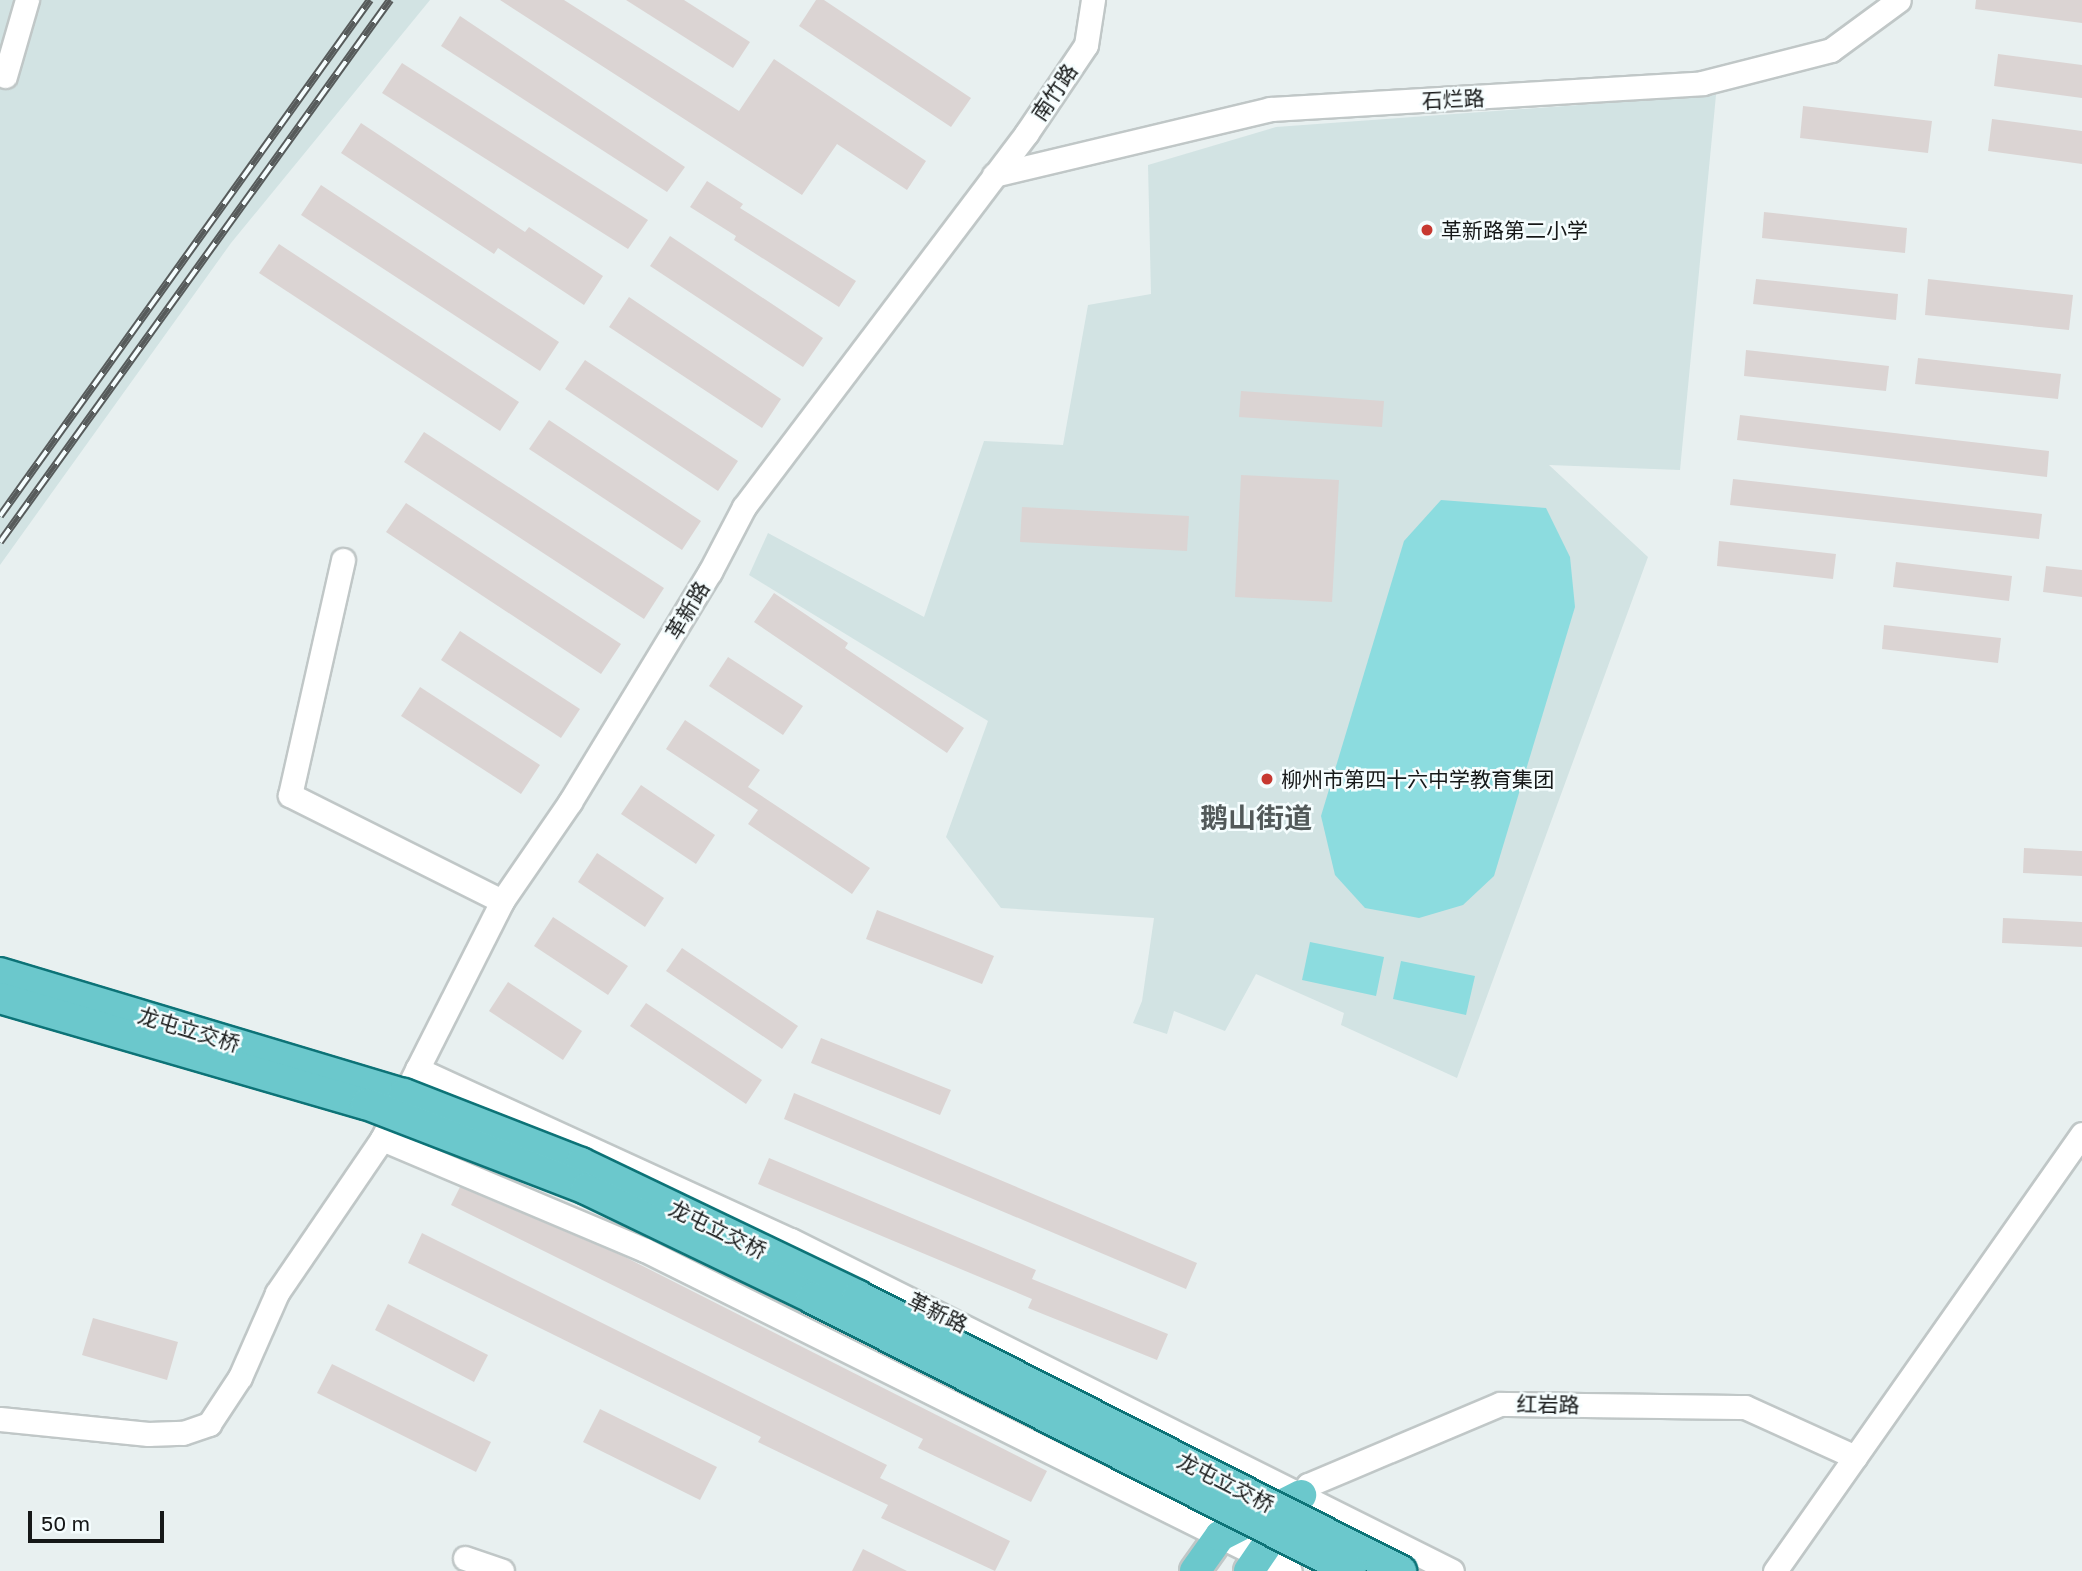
<!DOCTYPE html>
<html>
<head>
<meta charset="utf-8">
<style>
  body { margin:0 }
  #map { position:relative; width:2082px; height:1571px; overflow:hidden; background:#e8f0f0; font-family:"Golos Text","Noto Sans SC",sans-serif }
  div>[style] { position:absolute }
  [style*='--x'] { left:calc(var(--x)*1px); top:calc(var(--y)*1px); width:calc(var(--w)*1px); rotate:calc(var(--a)*1deg) }
  .built>* { inset:0; background:#d2e3e3 }
  .green>* { inset:0; background:#8cdcdf }
  .building>* { inset:0; background:#dbd4d3 }
  .roads { filter:drop-shadow(2px 0 #c0c7c7) drop-shadow(-2px 0 #c0c7c7) drop-shadow(0 2px #c0c7c7) drop-shadow(0 -2px #c0c7c7) }
  .minor>* { height:23px; margin:-11.5px; padding:0 11.5px; transform-origin:11.5px; border-radius:11.5px; background:#fff }
  .major>* { height:30px; margin:-15px; padding:0 15px; transform-origin:15px; border-radius:15px; background:#6bc8cc }
  .rail>* { height:8px; margin-top:-4px; transform-origin:0; background:repeating-linear-gradient(90deg,#f5fdfe 0 16px,#575b5b 0 32px); box-sizing:border-box; border-block:2px solid #575b5b }
  .bridges { filter:drop-shadow(2px 0 #0d7377) drop-shadow(-2px 0 #0d7377) drop-shadow(0 2px #0d7377) drop-shadow(0 -2px #0d7377) }
  .major-bridge>* { height:30px; margin:-15px; padding:0 15px; transform-origin:15px; border-radius:15px; background:#6bc8cc }
  .dots>* { width:19px; height:19px; translate:-50% -50%; box-sizing:border-box; border:4px solid #f5fdfe; border-radius:50% }
  span { translate:-50% -50%; white-space:nowrap; text-align:center; line-height:1.15; -webkit-text-stroke:5px #f5fdfe; paint-order:stroke }
  .street-label { font-size:21px; color:#161818 }
  .poi-label { font-size:21px; color:#161818 }
  .left { translate:0 -50%; text-align:left }
  .district-label { font-size:28px; color:#525959; font-weight:700 }
  .scale { position:absolute; left:28px; top:1511px; width:136px; height:32px; box-sizing:border-box; border:4px solid #161818; border-top:0; padding-left:9px; font-size:21px; line-height:24px; white-space:nowrap; color:#161818; -webkit-text-stroke:5px #f5fdfe; paint-order:stroke }
</style>
</head>
<body>
<div id="map">
  <div class="built">
    <i style="clip-path:polygon(0 0,430px 0,231px 243px,0 565px)"></i>
    <i style="clip-path:polygon(1716px 95px,1680px 470px,1549px 465px,1648px 557px,1457px 1078px,1341px 1025px,1344px 1013px,1256px 974px,1225px 1031px,1174px 1011px,1167px 1034px,1133px 1023px,1142px 1001px,1154px 918px,1001px 908px,946px 837px,988px 721px,749px 575px,768px 533px,924px 617px,984px 441px,1063px 445px,1088px 305px,1151px 294px,1148px 165px,1276px 127px)"></i>
  </div>
  <div class="green">
    <i style="clip-path:polygon(1441px 500px,1546px 508px,1570px 557px,1575px 607px,1494px 876px,1463px 905px,1419px 918px,1365px 908px,1335px 875px,1321px 816px,1404px 541px)"></i>
    <i style="clip-path:polygon(1310px 942px,1384px 957px,1376px 996px,1302px 980px)"></i>
    <i style="clip-path:polygon(1401px 961px,1475px 976px,1466px 1015px,1393px 999px)"></i>
  </div>
  <div class="building">
    <i style="clip-path:polygon(500px 0,564px 0,739px 111px,774px 59px,926px 161px,907px 190px,837px 144px,802px 195px)"></i>
    <i style="clip-path:polygon(626px 0,684px 0,750px 42px,733px 68px)"></i>
    <i style="clip-path:polygon(816px 0,824px 0,971px 98px,951px 127px,799px 26px)"></i>
    <i style="clip-path:polygon(1976px 0,2082px 0,2082px 23px,1975px 9px)"></i>
    <i style="clip-path:polygon(460px 16px,685px 167px,667px 192px,441px 46px)"></i>
    <i style="clip-path:polygon(1998px 54px,2082px 65px,2082px 98px,1994px 86px)"></i>
    <i style="clip-path:polygon(402px 63px,648px 220px,628px 249px,382px 93px)"></i>
    <i style="clip-path:polygon(1803px 106px,1932px 121px,1928px 153px,1800px 138px)"></i>
    <i style="clip-path:polygon(1992px 119px,2082px 131px,2082px 164px,1988px 151px)"></i>
    <i style="clip-path:polygon(361px 123px,525px 232px,529px 227px,603px 276px,584px 305px,498px 248px,494px 254px,341px 153px)"></i>
    <i style="clip-path:polygon(707px 181px,743px 204px,740px 208px,856px 281px,839px 307px,734px 240px,736px 236px,690px 207px)"></i>
    <i style="clip-path:polygon(321px 185px,559px 342px,540px 371px,301px 215px)"></i>
    <i style="clip-path:polygon(1764px 212px,1907px 228px,1905px 253px,1762px 238px)"></i>
    <i style="clip-path:polygon(670px 236px,823px 338px,803px 367px,650px 266px)"></i>
    <i style="clip-path:polygon(279px 244px,519px 402px,500px 431px,259px 273px)"></i>
    <i style="clip-path:polygon(1756px 279px,1898px 294px,1896px 320px,1753px 304px)"></i>
    <i style="clip-path:polygon(1928px 279px,2073px 295px,2069px 330px,1925px 315px)"></i>
    <i style="clip-path:polygon(629px 297px,781px 399px,762px 428px,609px 327px)"></i>
    <i style="clip-path:polygon(1746px 350px,1889px 366px,1886px 391px,1744px 376px)"></i>
    <i style="clip-path:polygon(1918px 358px,2061px 374px,2058px 399px,1915px 384px)"></i>
    <i style="clip-path:polygon(585px 360px,738px 461px,718px 491px,565px 389px)"></i>
    <i style="clip-path:polygon(1241px 391px,1384px 401px,1382px 427px,1239px 417px)"></i>
    <i style="clip-path:polygon(1740px 415px,2049px 451px,2047px 477px,1737px 440px)"></i>
    <i style="clip-path:polygon(549px 420px,701px 521px,682px 550px,529px 449px)"></i>
    <i style="clip-path:polygon(424px 432px,664px 588px,644px 619px,404px 462px)"></i>
    <i style="clip-path:polygon(1241px 475px,1339px 480px,1332px 602px,1235px 597px)"></i>
    <i style="clip-path:polygon(1733px 479px,2042px 514px,2039px 539px,1730px 505px)"></i>
    <i style="clip-path:polygon(406px 503px,621px 644px,601px 674px,386px 532px)"></i>
    <i style="clip-path:polygon(1022px 507px,1189px 516px,1187px 551px,1020px 542px)"></i>
    <i style="clip-path:polygon(1719px 541px,1836px 554px,1833px 579px,1717px 566px)"></i>
    <i style="clip-path:polygon(1896px 562px,2012px 576px,2009px 601px,1893px 587px)"></i>
    <i style="clip-path:polygon(2046px 566px,2082px 570px,2082px 597px,2043px 592px)"></i>
    <i style="clip-path:polygon(774px 593px,848px 643px,845px 648px,964px 728px,947px 753px,754px 622px)"></i>
    <i style="clip-path:polygon(1884px 625px,2001px 638px,1998px 663px,1882px 649px)"></i>
    <i style="clip-path:polygon(460px 631px,580px 709px,561px 738px,441px 660px)"></i>
    <i style="clip-path:polygon(728px 657px,803px 706px,783px 735px,709px 686px)"></i>
    <i style="clip-path:polygon(420px 687px,540px 765px,521px 794px,401px 716px)"></i>
    <i style="clip-path:polygon(685px 720px,760px 770px,748px 787px,870px 868px,852px 894px,748px 824px,758px 810px,666px 749px)"></i>
    <i style="clip-path:polygon(641px 785px,715px 835px,696px 864px,621px 814px)"></i>
    <i style="clip-path:polygon(2024px 848px,2082px 851px,2082px 876px,2023px 873px)"></i>
    <i style="clip-path:polygon(597px 853px,664px 898px,645px 927px,578px 882px)"></i>
    <i style="clip-path:polygon(877px 910px,994px 956px,982px 984px,866px 939px)"></i>
    <i style="clip-path:polygon(553px 917px,628px 966px,608px 995px,534px 946px)"></i>
    <i style="clip-path:polygon(2003px 918px,2082px 922px,2082px 947px,2002px 943px)"></i>
    <i style="clip-path:polygon(682px 948px,798px 1026px,782px 1049px,666px 971px)"></i>
    <i style="clip-path:polygon(508px 982px,582px 1031px,563px 1060px,489px 1011px)"></i>
    <i style="clip-path:polygon(646px 1003px,762px 1080px,746px 1104px,630px 1026px)"></i>
    <i style="clip-path:polygon(821px 1038px,951px 1090px,940px 1115px,811px 1063px)"></i>
    <i style="clip-path:polygon(794px 1093px,1197px 1263px,1186px 1289px,784px 1119px)"></i>
    <i style="clip-path:polygon(769px 1158px,1036px 1270px,1032px 1279px,1168px 1334px,1157px 1360px,1028px 1308px,1032px 1299px,758px 1184px)"></i>
    <i style="clip-path:polygon(460px 1187px,623px 1256px,1047px 1471px,1031px 1502px,918px 1448px,923px 1439px,451px 1205px)"></i>
    <i style="clip-path:polygon(422px 1233px,887px 1465px,880px 1478px,1010px 1541px,995px 1571px,881px 1518px,888px 1505px,758px 1442px,761px 1437px,408px 1263px)"></i>
    <i style="clip-path:polygon(388px 1304px,488px 1355px,474px 1382px,375px 1330px)"></i>
    <i style="clip-path:polygon(93px 1318px,178px 1342px,167px 1380px,82px 1355px)"></i>
    <i style="clip-path:polygon(332px 1364px,491px 1442px,476px 1472px,317px 1393px)"></i>
    <i style="clip-path:polygon(600px 1409px,717px 1467px,700px 1500px,583px 1442px)"></i>
    <i style="clip-path:polygon(863px 1549px,907px 1571px,852px 1571px)"></i>
  </div>
  <div class="roads">
    <div class="minor">
      <i style="--x:5;--y:76;--w:79;--a:-73.9"></i>
      <i style="--x:994;--y:175;--w:284;--a:-13.4"></i>
      <i style="--x:1270;--y:109;--w:433;--a:-3.4"></i>
      <i style="--x:1702;--y:83;--w:133;--a:-14.3"></i>
      <i style="--x:1831;--y:50;--w:84;--a:-36.3"></i>
      <i style="--x:343;--y:560;--w:241;--a:102.7"></i>
      <i style="--x:290;--y:795;--w:237;--a:26.6"></i>
      <i style="--x:417;--y:1069;--w:411;--a:24.6"></i>
      <i style="--x:791;--y:1240;--w:739;--a:26.6"></i>
      <i style="--x:382;--y:1139;--w:285;--a:22.9"></i>
      <i style="--x:645;--y:1250;--w:720;--a:26.46"></i>
      <i style="--x:0;--y:1419;--w:149;--a:5.8"></i>
      <i style="--x:148;--y:1434;--w:35;--a:-2"></i>
      <i style="--x:183;--y:1433;--w:28;--a:-19"></i>
      <i style="--x:209;--y:1424;--w:56;--a:-56.6"></i>
      <i style="--x:240;--y:1377;--w:92;--a:-66.2"></i>
      <i style="--x:277;--y:1293;--w:186;--a:-55.7"></i>
      <i style="--x:382;--y:1139;--w:267;--a:-63.2"></i>
      <i style="--x:502;--y:901;--w:120;--a:-55.5"></i>
      <i style="--x:570;--y:802;--w:269;--a:-58.7"></i>
      <i style="--x:710;--y:572;--w:73;--a:-62.4"></i>
      <i style="--x:744;--y:507;--w:468;--a:-52.9"></i>
      <i style="--x:1026;--y:134;--w:107;--a:-56"></i>
      <i style="--x:1086;--y:45;--w:46;--a:-81.2"></i>
      <i style="--x:1301;--y:1495;--w:12;--a:-55"></i>
      <i style="--x:1308;--y:1485;--w:208;--a:-22.9"></i>
      <i style="--x:1500;--y:1404;--w:245;--a:0.7"></i>
      <i style="--x:1745;--y:1407;--w:121;--a:24.4"></i>
      <i style="--x:465;--y:1558;--w:39;--a:19"></i>
      <i style="--x:1775;--y:1571;--w:534;--a:-54.91"></i>
    </div>
    <div class="major">
      <i style="--x:1195;--y:1571;--w:43;--a:-54.5"></i>
      <i style="--x:1220;--y:1536;--w:91;--a:-26.8"></i>
      <i style="--x:1249;--y:1571;--w:73;--a:-55.7"></i>
    </div>
  </div>
  <div class="rail">
    <i style="--x:0;--y:516;--w:635;--a:-54.36"></i>
    <i style="--x:0;--y:542;--w:668;--a:-54.26"></i>
  </div>
  <div class="bridges">
    <div class="major-bridge">
      <i style="--x:0;--y:973;--w:422;--a:16.7"></i>
      <i style="--x:404;--y:1094;--w:190;--a:21.3"></i>
      <i style="--x:581;--y:1163;--w:307;--a:25.6"></i>
      <i style="--x:858;--y:1296;--w:609;--a:26.86"></i>
      <i style="--x:0;--y:998;--w:381;--a:16.2"></i>
      <i style="--x:366;--y:1104;--w:236;--a:21.1"></i>
      <i style="--x:586;--y:1189;--w:251;--a:25.7"></i>
      <i style="--x:812;--y:1298;--w:604;--a:26.86"></i>
    </div>
  </div>
  <div class="dots">
    <i style="left:1427px;top:230px;background:#c73931"></i>
    <i style="left:1267px;top:779px;background:#c73931"></i>
  </div>
  <div class="street-label">
    <span style="left:1054px;top:92px;rotate:-56deg">南竹路</span>
    <span style="left:1453px;top:99px;rotate:-3deg">石烂路</span>
    <span style="left:687px;top:610px;rotate:-59deg">革新路</span>
    <span style="left:189px;top:1029px;rotate:17deg">龙屯立交桥</span>
    <span style="left:718px;top:1229px;rotate:26deg">龙屯立交桥</span>
    <span style="left:938px;top:1312px;rotate:26deg">革新路</span>
    <span style="left:1548px;top:1404px;rotate:1deg">红岩路</span>
    <span style="left:1226px;top:1482px;rotate:27deg">龙屯立交桥</span>
  </div>
  <div class="poi-label">
    <span class="left" style="left:1441px;top:230px">革新路第二小学</span>
    <span class="left" style="left:1281px;top:779px">柳州市第四十六中学教育集团</span>
  </div>
  <div class="district-label">
    <span style="left:1256px;top:818px">鹅山街道</span>
  </div>
  <div class="scale">50 m</div>
</div>
</body>
</html>
